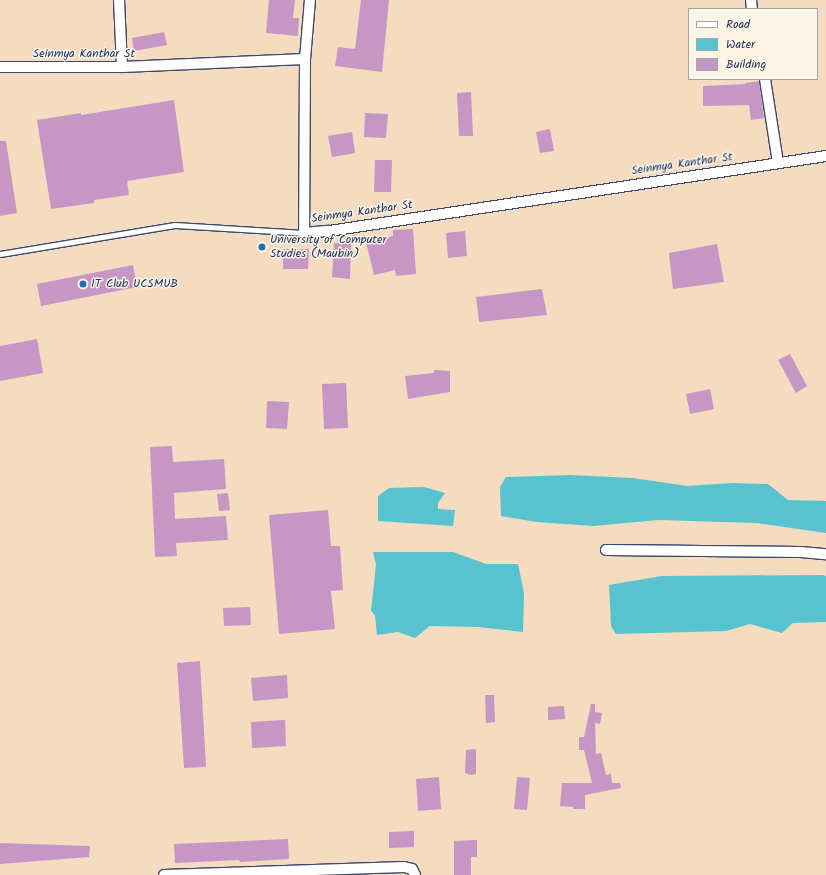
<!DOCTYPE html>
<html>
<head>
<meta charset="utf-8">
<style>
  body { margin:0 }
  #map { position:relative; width:826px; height:875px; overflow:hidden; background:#f5dbbf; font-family:Kalam,sans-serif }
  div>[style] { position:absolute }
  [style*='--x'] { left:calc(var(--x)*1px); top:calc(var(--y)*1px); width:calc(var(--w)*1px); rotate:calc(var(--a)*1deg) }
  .water>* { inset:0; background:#56c3ce }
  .building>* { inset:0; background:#c697c4 }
  .roads { filter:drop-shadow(1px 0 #3c496d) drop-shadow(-1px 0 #3c496d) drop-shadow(0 1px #3c496d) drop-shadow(0 -1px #3c496d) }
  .service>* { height:5px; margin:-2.5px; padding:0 2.5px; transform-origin:2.5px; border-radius:2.5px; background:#fff }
  .minor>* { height:10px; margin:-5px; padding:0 5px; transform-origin:5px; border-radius:5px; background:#fff }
  .dots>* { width:11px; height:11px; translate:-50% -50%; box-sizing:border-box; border:2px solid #fcf5e5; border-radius:50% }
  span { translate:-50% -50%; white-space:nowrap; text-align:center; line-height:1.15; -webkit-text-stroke:3px #fcf5e5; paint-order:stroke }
  .street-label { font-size:12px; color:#1b2f5e }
  .poi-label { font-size:12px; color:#1b2f5e }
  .left { translate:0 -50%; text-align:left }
  .legend { position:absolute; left:688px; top:8px; width:130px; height:72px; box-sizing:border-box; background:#fcf5e5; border:1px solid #a2a6af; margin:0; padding:5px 7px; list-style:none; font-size:12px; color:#1b2f5e }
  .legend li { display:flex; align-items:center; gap:8px; height:20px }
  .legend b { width:20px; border:1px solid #a2a6af }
</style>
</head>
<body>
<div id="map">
  <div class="water">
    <i style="clip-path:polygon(570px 475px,633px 478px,687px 486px,733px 483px,768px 484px,788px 500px,826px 501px,826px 533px,756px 523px,659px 520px,593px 526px,537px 522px,501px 516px,500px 487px,506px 477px)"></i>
    <i style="clip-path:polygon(424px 487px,445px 493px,438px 503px,438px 509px,455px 510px,453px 526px,378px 521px,378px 496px,389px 488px)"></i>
    <i style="clip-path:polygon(373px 552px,453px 552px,486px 564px,518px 564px,524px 593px,523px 632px,478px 627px,430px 626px,415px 638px,398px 632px,377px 635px,375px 615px,371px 611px,376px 564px)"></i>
    <i style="clip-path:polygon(823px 575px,826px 576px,826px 622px,793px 623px,782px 633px,750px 624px,726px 631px,616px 634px,611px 626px,609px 585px,662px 576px)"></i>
  </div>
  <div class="building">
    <i style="clip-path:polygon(269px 0,295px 0,293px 18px,299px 18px,298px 36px,266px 33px)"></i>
    <i style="clip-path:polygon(361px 0,389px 0,382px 72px,335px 66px,338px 47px,355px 49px)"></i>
    <i style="clip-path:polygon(164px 32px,167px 45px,134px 51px,132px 38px)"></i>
    <i style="clip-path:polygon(759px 81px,764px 118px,751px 120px,749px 105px,703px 106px,703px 86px,746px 84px,745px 83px)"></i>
    <i style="clip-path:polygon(471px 92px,473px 136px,459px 136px,457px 93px)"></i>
    <i style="clip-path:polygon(174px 100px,184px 172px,127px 181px,129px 195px,94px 200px,94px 203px,51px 209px,37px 120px,81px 113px,81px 115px)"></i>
    <i style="clip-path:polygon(365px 113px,388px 114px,386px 138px,364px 137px)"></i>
    <i style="clip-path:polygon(550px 129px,554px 151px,540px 153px,536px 132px)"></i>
    <i style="clip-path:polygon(352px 132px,355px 153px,332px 157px,328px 136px)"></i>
    <i style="clip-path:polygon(0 141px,6px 141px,17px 213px,0 216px)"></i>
    <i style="clip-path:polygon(375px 160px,392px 160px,391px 192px,374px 192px)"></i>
    <i style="clip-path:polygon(413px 229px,416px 274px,396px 276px,395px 270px,374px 275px,366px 242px,393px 236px,393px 230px)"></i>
    <i style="clip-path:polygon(465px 231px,467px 256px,448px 258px,446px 233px)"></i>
    <i style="clip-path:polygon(334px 243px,351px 243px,350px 279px,332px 277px)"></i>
    <i style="clip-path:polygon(717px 244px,724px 282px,673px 289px,669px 253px)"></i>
    <i style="clip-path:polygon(283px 249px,309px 249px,308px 269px,283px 269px)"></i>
    <i style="clip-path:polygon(133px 265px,137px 287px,41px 306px,37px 284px)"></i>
    <i style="clip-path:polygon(542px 289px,547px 315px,479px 322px,476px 297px)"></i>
    <i style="clip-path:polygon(37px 339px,43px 373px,0 381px,0 346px)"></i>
    <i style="clip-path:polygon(790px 354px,807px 386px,796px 393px,778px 360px)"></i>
    <i style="clip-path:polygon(434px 370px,450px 371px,450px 392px,408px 399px,405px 376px,434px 373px)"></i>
    <i style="clip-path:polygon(346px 383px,348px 428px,324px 429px,322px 384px)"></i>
    <i style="clip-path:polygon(710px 389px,714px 409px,690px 414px,686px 394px)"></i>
    <i style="clip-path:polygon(267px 401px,289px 402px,287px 429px,266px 428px)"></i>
    <i style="clip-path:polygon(172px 446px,173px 462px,224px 459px,226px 489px,174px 493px,175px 519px,226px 516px,228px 540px,176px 543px,177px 556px,155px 557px,150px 447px)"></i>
    <i style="clip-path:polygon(228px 493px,230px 510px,219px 511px,217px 494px)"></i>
    <i style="clip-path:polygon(328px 510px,331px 546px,340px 546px,343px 590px,331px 591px,335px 629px,279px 634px,269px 515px)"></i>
    <i style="clip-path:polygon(250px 607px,251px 625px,224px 626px,223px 608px)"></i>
    <i style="clip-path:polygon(200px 661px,206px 767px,184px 768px,177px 663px)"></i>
    <i style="clip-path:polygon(287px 675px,288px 698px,253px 701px,251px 678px)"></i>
    <i style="clip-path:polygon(485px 695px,494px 695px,495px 722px,486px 723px)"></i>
    <i style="clip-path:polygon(591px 704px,595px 704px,595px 712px,602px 713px,600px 724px,595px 723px,596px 754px,601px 753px,606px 775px,611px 774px,612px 783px,620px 783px,621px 788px,585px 795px,585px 809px,573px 809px,573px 807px,560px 806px,562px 783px,592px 783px,584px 750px,579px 750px,579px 737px,584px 737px)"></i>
    <i style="clip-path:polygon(564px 706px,565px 719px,548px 720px,548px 707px)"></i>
    <i style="clip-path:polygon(285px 720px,286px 746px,252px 748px,251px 722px)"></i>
    <i style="clip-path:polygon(476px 749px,476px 774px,471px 775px,465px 773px,466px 750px)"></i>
    <i style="clip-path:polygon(439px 777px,441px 809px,418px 811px,416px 779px)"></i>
    <i style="clip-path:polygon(517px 777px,530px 778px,527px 810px,514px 809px)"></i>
    <i style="clip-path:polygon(414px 831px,414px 847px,389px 848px,389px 832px)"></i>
    <i style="clip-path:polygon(288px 839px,289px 859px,240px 862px,239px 860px,175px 863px,174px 844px)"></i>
    <i style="clip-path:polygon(477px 840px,477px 857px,471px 857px,471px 875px,454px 875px,454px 841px)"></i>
    <i style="clip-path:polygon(0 843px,90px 846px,89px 857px,0 864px)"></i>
  </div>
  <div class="roads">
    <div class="service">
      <i style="--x:0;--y:254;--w:177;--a:-9.4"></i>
      <i style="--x:175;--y:225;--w:129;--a:3.5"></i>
    </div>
    <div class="minor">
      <i style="--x:119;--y:0;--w:67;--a:87.4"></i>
      <i style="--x:751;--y:0;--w:9;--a:84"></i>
      <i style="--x:305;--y:59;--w:59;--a:-85.2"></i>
      <i style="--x:0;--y:67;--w:122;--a:0"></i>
      <i style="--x:122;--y:67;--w:183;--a:-2.5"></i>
      <i style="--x:305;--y:59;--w:174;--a:90.3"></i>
      <i style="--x:304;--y:233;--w:25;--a:-5"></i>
      <i style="--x:329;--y:231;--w:503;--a:-8.58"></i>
      <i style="--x:765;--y:79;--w:85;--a:81.2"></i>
      <i style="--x:606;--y:550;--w:195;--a:0.6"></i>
      <i style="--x:801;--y:552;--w:25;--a:5"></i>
      <i style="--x:164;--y:875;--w:240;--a:-1.9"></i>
      <i style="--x:404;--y:867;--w:8;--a:14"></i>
      <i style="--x:412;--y:869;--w:7;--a:63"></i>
    </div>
  </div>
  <div class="dots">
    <i style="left:262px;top:247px;background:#1f6fb2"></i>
    <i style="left:83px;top:284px;background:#1f6fb2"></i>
  </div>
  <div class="street-label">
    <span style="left:84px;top:54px">Seinmya Kanthar St</span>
    <span style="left:682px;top:164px;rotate:-8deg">Seinmya Kanthar St</span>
    <span style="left:362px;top:212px;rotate:-8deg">Seinmya Kanthar St</span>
  </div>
  <div class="poi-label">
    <span class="left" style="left:270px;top:247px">University of Computer<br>Studies (Maubin)</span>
    <span class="left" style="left:91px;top:284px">IT Club UCSMUB</span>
  </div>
  <ul class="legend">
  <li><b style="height:5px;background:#fff"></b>Road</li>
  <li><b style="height:11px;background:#56c3ce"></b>Water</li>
  <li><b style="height:11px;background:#c697c4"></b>Building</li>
  </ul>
</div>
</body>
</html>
